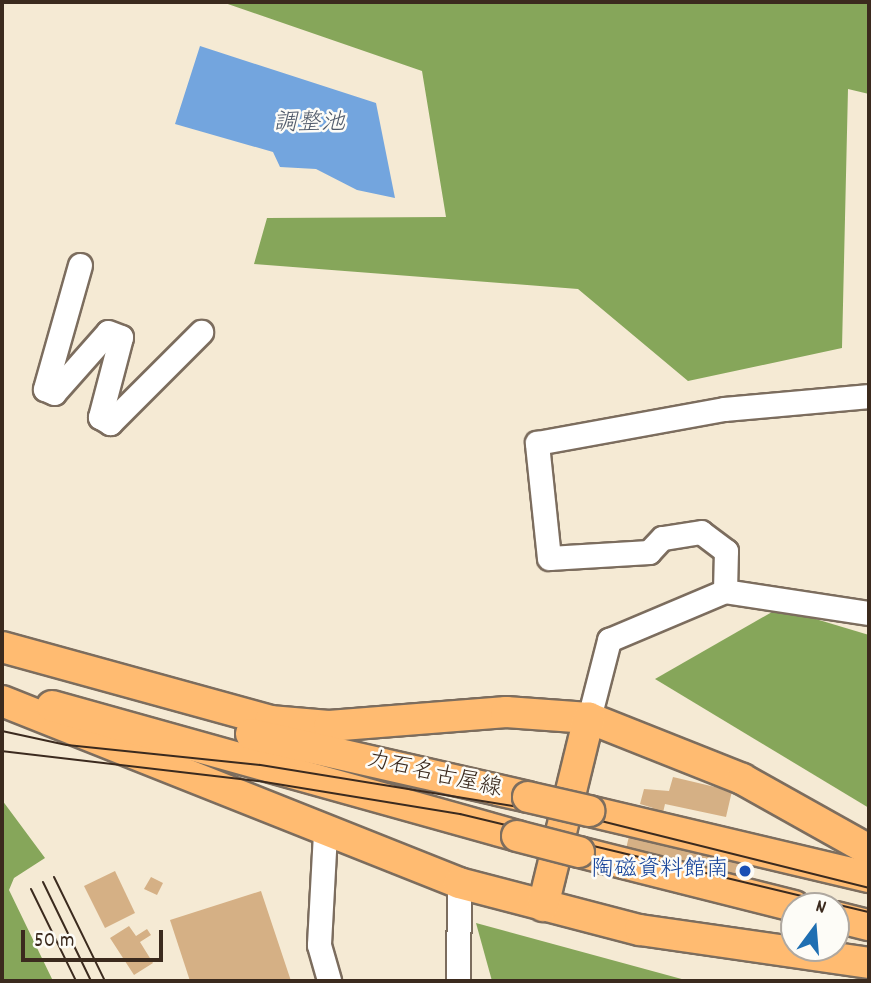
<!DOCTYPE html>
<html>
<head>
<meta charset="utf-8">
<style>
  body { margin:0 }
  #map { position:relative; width:871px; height:983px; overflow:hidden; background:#f5ead4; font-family:Dekko,"Klee One",sans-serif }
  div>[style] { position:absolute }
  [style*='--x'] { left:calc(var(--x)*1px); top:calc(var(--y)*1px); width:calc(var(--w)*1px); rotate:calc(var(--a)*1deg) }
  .forest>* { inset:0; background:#86a65a }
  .water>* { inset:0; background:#73a5de }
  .building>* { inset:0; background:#d5b085 }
  .roads { filter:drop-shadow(2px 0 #7c6d5e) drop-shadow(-2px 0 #7c6d5e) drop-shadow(0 2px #7c6d5e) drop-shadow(0 -2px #7c6d5e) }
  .minor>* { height:23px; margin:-11.5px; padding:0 11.5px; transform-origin:11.5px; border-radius:11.5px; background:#fff }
  .major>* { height:30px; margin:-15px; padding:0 15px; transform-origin:15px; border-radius:15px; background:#ffbb71 }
  .tram>* { height:2px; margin:-1px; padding:0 1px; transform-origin:1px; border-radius:1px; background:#3b2a1e }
  .bridges { filter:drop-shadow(2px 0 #7c6d5e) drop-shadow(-2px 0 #7c6d5e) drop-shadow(0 2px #7c6d5e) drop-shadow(0 -2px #7c6d5e) }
  .major-bridge>* { height:30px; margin:-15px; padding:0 15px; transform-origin:15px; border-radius:15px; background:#ffbb71 }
  .dots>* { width:19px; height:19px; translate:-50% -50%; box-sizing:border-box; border:4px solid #fdfcf7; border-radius:50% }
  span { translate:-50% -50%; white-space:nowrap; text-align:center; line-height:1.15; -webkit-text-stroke:5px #fdfcf7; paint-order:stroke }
  .street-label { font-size:23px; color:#3b2a1e }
  .transit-label { font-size:23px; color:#164399 }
  .right { translate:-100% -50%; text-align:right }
  .water-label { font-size:24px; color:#515b6b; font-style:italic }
  .frame { position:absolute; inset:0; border:4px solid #3b2a1e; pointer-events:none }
  .north { position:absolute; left:780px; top:892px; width:70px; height:70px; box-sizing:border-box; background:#fdfcf7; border:2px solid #afa8a0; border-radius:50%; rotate:16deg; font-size:19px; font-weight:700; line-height:28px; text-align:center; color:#3b2a1e }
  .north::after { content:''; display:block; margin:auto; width:24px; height:32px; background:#1f6fb2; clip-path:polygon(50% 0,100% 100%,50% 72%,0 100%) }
  .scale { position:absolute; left:21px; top:930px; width:142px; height:32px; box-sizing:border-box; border:4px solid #3b2a1e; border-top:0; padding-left:9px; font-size:21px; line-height:24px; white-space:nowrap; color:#3b2a1e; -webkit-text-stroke:5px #fdfcf7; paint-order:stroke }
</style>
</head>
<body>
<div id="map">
  <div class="forest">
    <i style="clip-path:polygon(222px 2px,869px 2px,869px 94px,848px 89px,842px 348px,688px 381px,578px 289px,254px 264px,267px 218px,446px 217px,422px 71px)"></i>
    <i style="clip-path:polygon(779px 608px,869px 635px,869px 808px,655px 679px)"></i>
    <i style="clip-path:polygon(2px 800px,45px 858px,14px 878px,9px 890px,53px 981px,2px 981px)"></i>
    <i style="clip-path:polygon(476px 923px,689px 981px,492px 981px)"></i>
  </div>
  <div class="water">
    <i style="clip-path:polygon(200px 46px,376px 103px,395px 198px,357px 190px,316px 169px,280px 167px,273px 152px,175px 124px)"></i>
  </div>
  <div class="building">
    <i style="clip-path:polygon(673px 777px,732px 791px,726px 817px,665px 804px,657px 839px,741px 858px,737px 879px,625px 853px,630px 832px,646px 836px,653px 808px,640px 804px,644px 789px,669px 791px)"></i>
    <i style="clip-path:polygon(115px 871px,135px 913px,105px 928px,84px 886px)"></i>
    <i style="clip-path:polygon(151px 877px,163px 883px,157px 895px,144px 889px)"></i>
    <i style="clip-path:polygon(261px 891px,291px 981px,190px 981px,170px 920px)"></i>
    <i style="clip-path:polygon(129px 926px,136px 936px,147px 929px,151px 935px,140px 942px,153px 963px,134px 975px,110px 938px)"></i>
  </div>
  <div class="roads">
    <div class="minor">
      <i style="--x:80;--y:265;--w:129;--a:105.8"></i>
      <i style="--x:45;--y:389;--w:10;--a:24"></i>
      <i style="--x:54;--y:393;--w:81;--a:-48.5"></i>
      <i style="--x:108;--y:332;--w:14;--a:21"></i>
      <i style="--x:121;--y:337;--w:83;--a:104.7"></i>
      <i style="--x:100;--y:417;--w:12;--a:31"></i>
      <i style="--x:110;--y:423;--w:129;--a:-45"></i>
      <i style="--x:725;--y:591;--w:40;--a:-88.6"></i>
      <i style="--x:726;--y:551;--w:31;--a:-143"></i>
      <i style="--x:701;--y:532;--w:39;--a:171"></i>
      <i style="--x:662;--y:538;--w:19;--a:133"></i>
      <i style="--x:649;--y:552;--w:100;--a:176.6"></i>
      <i style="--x:549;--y:558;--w:116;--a:-96"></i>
      <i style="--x:537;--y:443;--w:190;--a:-10.3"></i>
      <i style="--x:724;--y:409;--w:146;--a:-5.1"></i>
      <i style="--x:589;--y:718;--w:81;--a:-75.6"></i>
      <i style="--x:609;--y:640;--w:126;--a:-22.9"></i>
      <i style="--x:725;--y:591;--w:146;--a:8.7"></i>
      <i style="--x:325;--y:833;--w:112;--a:93.1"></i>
      <i style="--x:319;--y:945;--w:37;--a:74"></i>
      <i style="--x:458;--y:981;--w:98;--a:-89.4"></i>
    </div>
    <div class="major">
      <i style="--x:2;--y:647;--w:278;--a:15.4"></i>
      <i style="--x:270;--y:721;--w:59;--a:4.8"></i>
      <i style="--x:329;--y:726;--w:178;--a:-4.5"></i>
      <i style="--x:506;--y:712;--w:83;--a:4.1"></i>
      <i style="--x:589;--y:718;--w:165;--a:21.7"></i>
      <i style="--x:742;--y:779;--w:145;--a:29.2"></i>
      <i style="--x:2;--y:701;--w:492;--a:21.7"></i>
      <i style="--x:459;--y:883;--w:187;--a:14.6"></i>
      <i style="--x:640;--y:930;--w:231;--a:8.2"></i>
      <i style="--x:52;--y:706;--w:483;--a:15.6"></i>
      <i style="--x:251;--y:734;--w:284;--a:12.8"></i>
      <i style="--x:589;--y:811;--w:288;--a:13.3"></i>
      <i style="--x:579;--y:852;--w:222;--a:14.1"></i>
      <i style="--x:543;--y:906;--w:194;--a:-76.3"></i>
      <i style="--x:836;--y:917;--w:34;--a:14"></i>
    </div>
  </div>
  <div class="tram">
    <i style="--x:2;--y:731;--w:66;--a:12.2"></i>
    <i style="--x:67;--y:745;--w:194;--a:5.9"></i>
    <i style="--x:260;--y:765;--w:333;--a:9.2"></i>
    <i style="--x:589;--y:818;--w:289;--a:14"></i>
    <i style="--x:2;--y:751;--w:258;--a:6.7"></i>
    <i style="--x:258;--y:781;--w:205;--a:9.3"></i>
    <i style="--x:460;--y:814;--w:421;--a:13.5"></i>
    <i style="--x:54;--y:877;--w:116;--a:63.9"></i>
    <i style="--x:43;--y:882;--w:110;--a:64.1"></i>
    <i style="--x:31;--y:889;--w:102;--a:63.9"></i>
  </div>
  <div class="bridges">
    <div class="major-bridge">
      <i style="--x:528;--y:797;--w:63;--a:12.9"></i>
      <i style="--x:517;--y:836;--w:64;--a:14.5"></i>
    </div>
  </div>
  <div class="dots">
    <i style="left:745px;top:871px;background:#1a4fb4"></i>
  </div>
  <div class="street-label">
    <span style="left:434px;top:776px;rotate:13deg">力石名古屋線</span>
  </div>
  <div class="transit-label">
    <span class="right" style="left:729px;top:871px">陶磁資料館南</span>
  </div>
  <div class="water-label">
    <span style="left:309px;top:125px">調整池</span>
  </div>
  <div class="frame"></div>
  <div class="north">N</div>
  <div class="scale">50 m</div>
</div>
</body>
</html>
